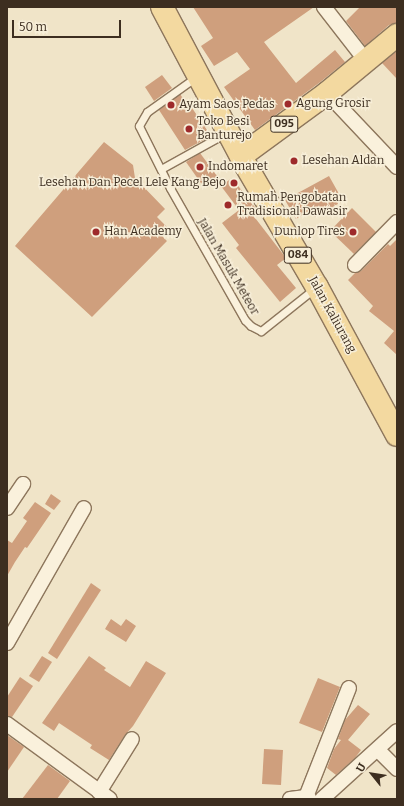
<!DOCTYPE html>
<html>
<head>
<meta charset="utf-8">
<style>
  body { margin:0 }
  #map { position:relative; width:404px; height:806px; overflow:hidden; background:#f0e4c8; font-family:Bitter,serif }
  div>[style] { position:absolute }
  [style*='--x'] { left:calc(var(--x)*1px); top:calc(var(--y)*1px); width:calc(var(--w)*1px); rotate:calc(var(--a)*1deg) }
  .building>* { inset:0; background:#cf9f7d }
  .roads { filter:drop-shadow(1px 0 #8d765c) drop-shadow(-1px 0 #8d765c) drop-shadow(0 1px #8d765c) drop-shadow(0 -1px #8d765c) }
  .lane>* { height:7px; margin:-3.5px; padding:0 3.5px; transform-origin:3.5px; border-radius:3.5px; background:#faf1dc }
  .street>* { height:14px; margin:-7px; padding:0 7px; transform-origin:7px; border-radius:7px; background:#faf1dc }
  .primary>* { height:22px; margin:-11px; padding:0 11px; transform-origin:11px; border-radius:11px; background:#f3d9a0 }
  .dots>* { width:11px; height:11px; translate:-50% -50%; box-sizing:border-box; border:2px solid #f7eed8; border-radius:50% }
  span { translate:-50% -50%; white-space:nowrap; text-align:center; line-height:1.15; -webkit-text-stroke:3px #f7eed8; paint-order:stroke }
  .shield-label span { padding:1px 3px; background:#f7eed8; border:1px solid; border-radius:3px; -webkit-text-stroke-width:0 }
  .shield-label { font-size:11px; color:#3d2e20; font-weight:700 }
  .poi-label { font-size:12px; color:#3d2e20 }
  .left { translate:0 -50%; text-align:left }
  .right { translate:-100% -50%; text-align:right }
  .street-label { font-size:12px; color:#3d2e20 }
  .frame { position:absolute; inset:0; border:8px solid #3d2e20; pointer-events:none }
  .north { position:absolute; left:352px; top:754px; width:40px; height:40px; -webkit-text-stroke:3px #f7eed8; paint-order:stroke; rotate:300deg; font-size:11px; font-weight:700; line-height:16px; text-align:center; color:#3d2e20 }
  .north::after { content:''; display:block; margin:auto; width:14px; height:18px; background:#3d2e20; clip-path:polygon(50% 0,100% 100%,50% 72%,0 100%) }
  .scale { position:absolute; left:12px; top:20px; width:109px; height:18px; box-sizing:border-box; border:2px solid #3d2e20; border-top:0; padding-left:5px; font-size:12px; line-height:14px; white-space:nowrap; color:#3d2e20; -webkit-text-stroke:3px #f7eed8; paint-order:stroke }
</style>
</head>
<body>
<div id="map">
  <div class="building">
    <i style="clip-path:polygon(193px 7px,314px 7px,264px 42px,296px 83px,335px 50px,345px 62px,319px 83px,255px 130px,224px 87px,250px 69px,237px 52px,214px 66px,201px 46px,213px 38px)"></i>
    <i style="clip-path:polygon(360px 7px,397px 7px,397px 23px,389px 25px,365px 46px,346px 21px)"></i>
    <i style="clip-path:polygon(397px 51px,397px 79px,382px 63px)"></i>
    <i style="clip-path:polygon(162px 75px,172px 88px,154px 101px,145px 87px)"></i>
    <i style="clip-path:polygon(180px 94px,188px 106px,190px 105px,211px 136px,185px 150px,159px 110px)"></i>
    <i style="clip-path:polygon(104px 142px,133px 165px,135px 178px,165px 209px,157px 217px,168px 228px,161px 235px,167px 241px,92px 317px,15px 246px)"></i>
    <i style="clip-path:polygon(200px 153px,217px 176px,203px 186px,186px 162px)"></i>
    <i style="clip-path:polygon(329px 176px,343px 201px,315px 217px,311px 210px,296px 219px,285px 200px)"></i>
    <i style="clip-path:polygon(232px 178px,257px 210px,252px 214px,286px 258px,277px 265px,296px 288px,280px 302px,236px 248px,239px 245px,222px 223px,239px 210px,221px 186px)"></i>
    <i style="clip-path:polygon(352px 208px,376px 232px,354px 254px,330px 231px)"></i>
    <i style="clip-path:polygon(397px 239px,397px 355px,384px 343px,394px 331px,369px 311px,373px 306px,348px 280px,355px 273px,361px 271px,388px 244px,390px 246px)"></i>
    <i style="clip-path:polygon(51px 494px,61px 501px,54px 510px,45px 504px)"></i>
    <i style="clip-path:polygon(35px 502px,51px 513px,27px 548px,25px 547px,15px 562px,7px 576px,7px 540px,12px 543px,27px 521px,23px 518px)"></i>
    <i style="clip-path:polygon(91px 583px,101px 590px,57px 659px,48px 653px)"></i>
    <i style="clip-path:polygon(111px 619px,121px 626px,126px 619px,136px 626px,126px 642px,105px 629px)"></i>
    <i style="clip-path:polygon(42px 656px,52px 662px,39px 682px,29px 676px)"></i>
    <i style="clip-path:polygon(89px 656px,106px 668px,104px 670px,130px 687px,146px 661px,166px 673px,133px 726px,125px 735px,109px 760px,90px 748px,92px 745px,59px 723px,54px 731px,42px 723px)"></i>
    <i style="clip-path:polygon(20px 677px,33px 686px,12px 717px,7px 716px,7px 697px)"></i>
    <i style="clip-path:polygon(318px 678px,340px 687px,322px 732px,299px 723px)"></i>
    <i style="clip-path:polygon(358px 705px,370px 714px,348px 740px,361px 750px,355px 758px,336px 775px,327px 768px,334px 749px,341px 740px,338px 739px,345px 720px)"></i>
    <i style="clip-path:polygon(7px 735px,24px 747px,7px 772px)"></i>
    <i style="clip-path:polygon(264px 749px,283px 750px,281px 785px,262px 784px)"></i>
    <i style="clip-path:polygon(48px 765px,70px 781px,57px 799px,22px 799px)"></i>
  </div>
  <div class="roads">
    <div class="lane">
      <i style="--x:196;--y:77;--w:60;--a:144.5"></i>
      <i style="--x:147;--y:112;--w:16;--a:120"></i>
      <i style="--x:139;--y:126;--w:69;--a:63.4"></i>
      <i style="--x:170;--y:188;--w:152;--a:60.4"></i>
      <i style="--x:245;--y:320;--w:8;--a:45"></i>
      <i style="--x:251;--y:326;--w:11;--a:27"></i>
      <i style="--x:261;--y:331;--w:69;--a:-38.5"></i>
      <i style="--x:161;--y:169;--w:74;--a:-29"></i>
    </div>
    <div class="street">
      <i style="--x:324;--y:7;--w:68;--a:52.1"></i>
      <i style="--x:327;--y:93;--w:102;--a:46.6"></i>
      <i style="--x:355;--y:265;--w:60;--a:-45.7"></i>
      <i style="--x:7;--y:508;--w:29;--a:-56"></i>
      <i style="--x:7;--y:643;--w:155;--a:-60.3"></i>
      <i style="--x:7;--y:724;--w:127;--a:36.1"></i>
      <i style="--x:378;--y:750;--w:27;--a:45"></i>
      <i style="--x:99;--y:792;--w:62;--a:-58.1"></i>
      <i style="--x:306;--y:797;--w:117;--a:-68.5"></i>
      <i style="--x:290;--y:799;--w:16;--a:-7"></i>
      <i style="--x:306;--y:797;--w:4;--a:27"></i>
      <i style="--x:322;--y:799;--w:101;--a:-42.2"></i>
    </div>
    <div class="primary">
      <i style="--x:162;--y:7;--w:178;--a:62.1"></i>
      <i style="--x:245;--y:164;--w:143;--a:59.7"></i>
      <i style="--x:317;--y:287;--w:168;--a:61.6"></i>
      <i style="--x:241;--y:156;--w:107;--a:-36.2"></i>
      <i style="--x:327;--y:93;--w:91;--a:-39.6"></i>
    </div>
  </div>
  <div class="dots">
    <i style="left:288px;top:104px;background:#9e2a2b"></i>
    <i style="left:171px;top:105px;background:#9e2a2b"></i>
    <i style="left:189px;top:129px;background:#9e2a2b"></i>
    <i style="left:294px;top:161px;background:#9e2a2b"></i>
    <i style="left:200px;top:167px;background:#9e2a2b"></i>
    <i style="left:234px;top:183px;background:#9e2a2b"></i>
    <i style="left:228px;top:205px;background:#9e2a2b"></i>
    <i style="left:96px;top:232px;background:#9e2a2b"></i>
    <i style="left:353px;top:232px;background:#9e2a2b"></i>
  </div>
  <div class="shield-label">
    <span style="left:284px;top:124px">095</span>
    <span style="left:298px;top:255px">084</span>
  </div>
  <div class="poi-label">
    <span class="left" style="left:296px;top:104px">Agung Grosir</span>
    <span class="left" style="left:179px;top:105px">Ayam Saos Pedas</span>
    <span class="left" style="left:197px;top:129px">Toko Besi<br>Banturejo</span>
    <span class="left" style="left:302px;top:161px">Lesehan Aldan</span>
    <span class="left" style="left:208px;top:167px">Indomaret</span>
    <span class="right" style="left:226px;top:183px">Lesehan Dan Pecel Lele Kang Bejo</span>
    <span class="left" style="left:237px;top:205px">Rumah Pengobatan<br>Tradisional Dawasir</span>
    <span class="left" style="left:104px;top:232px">Han Academy</span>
    <span class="right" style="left:345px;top:232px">Dunlop Tires</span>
  </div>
  <div class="street-label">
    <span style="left:228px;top:267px;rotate:60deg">Jalan Masuk Meteor</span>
    <span style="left:332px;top:315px;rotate:61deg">Jalan Kaliurang</span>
  </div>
  <div class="frame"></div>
  <div class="north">U</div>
  <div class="scale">50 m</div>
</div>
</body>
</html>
